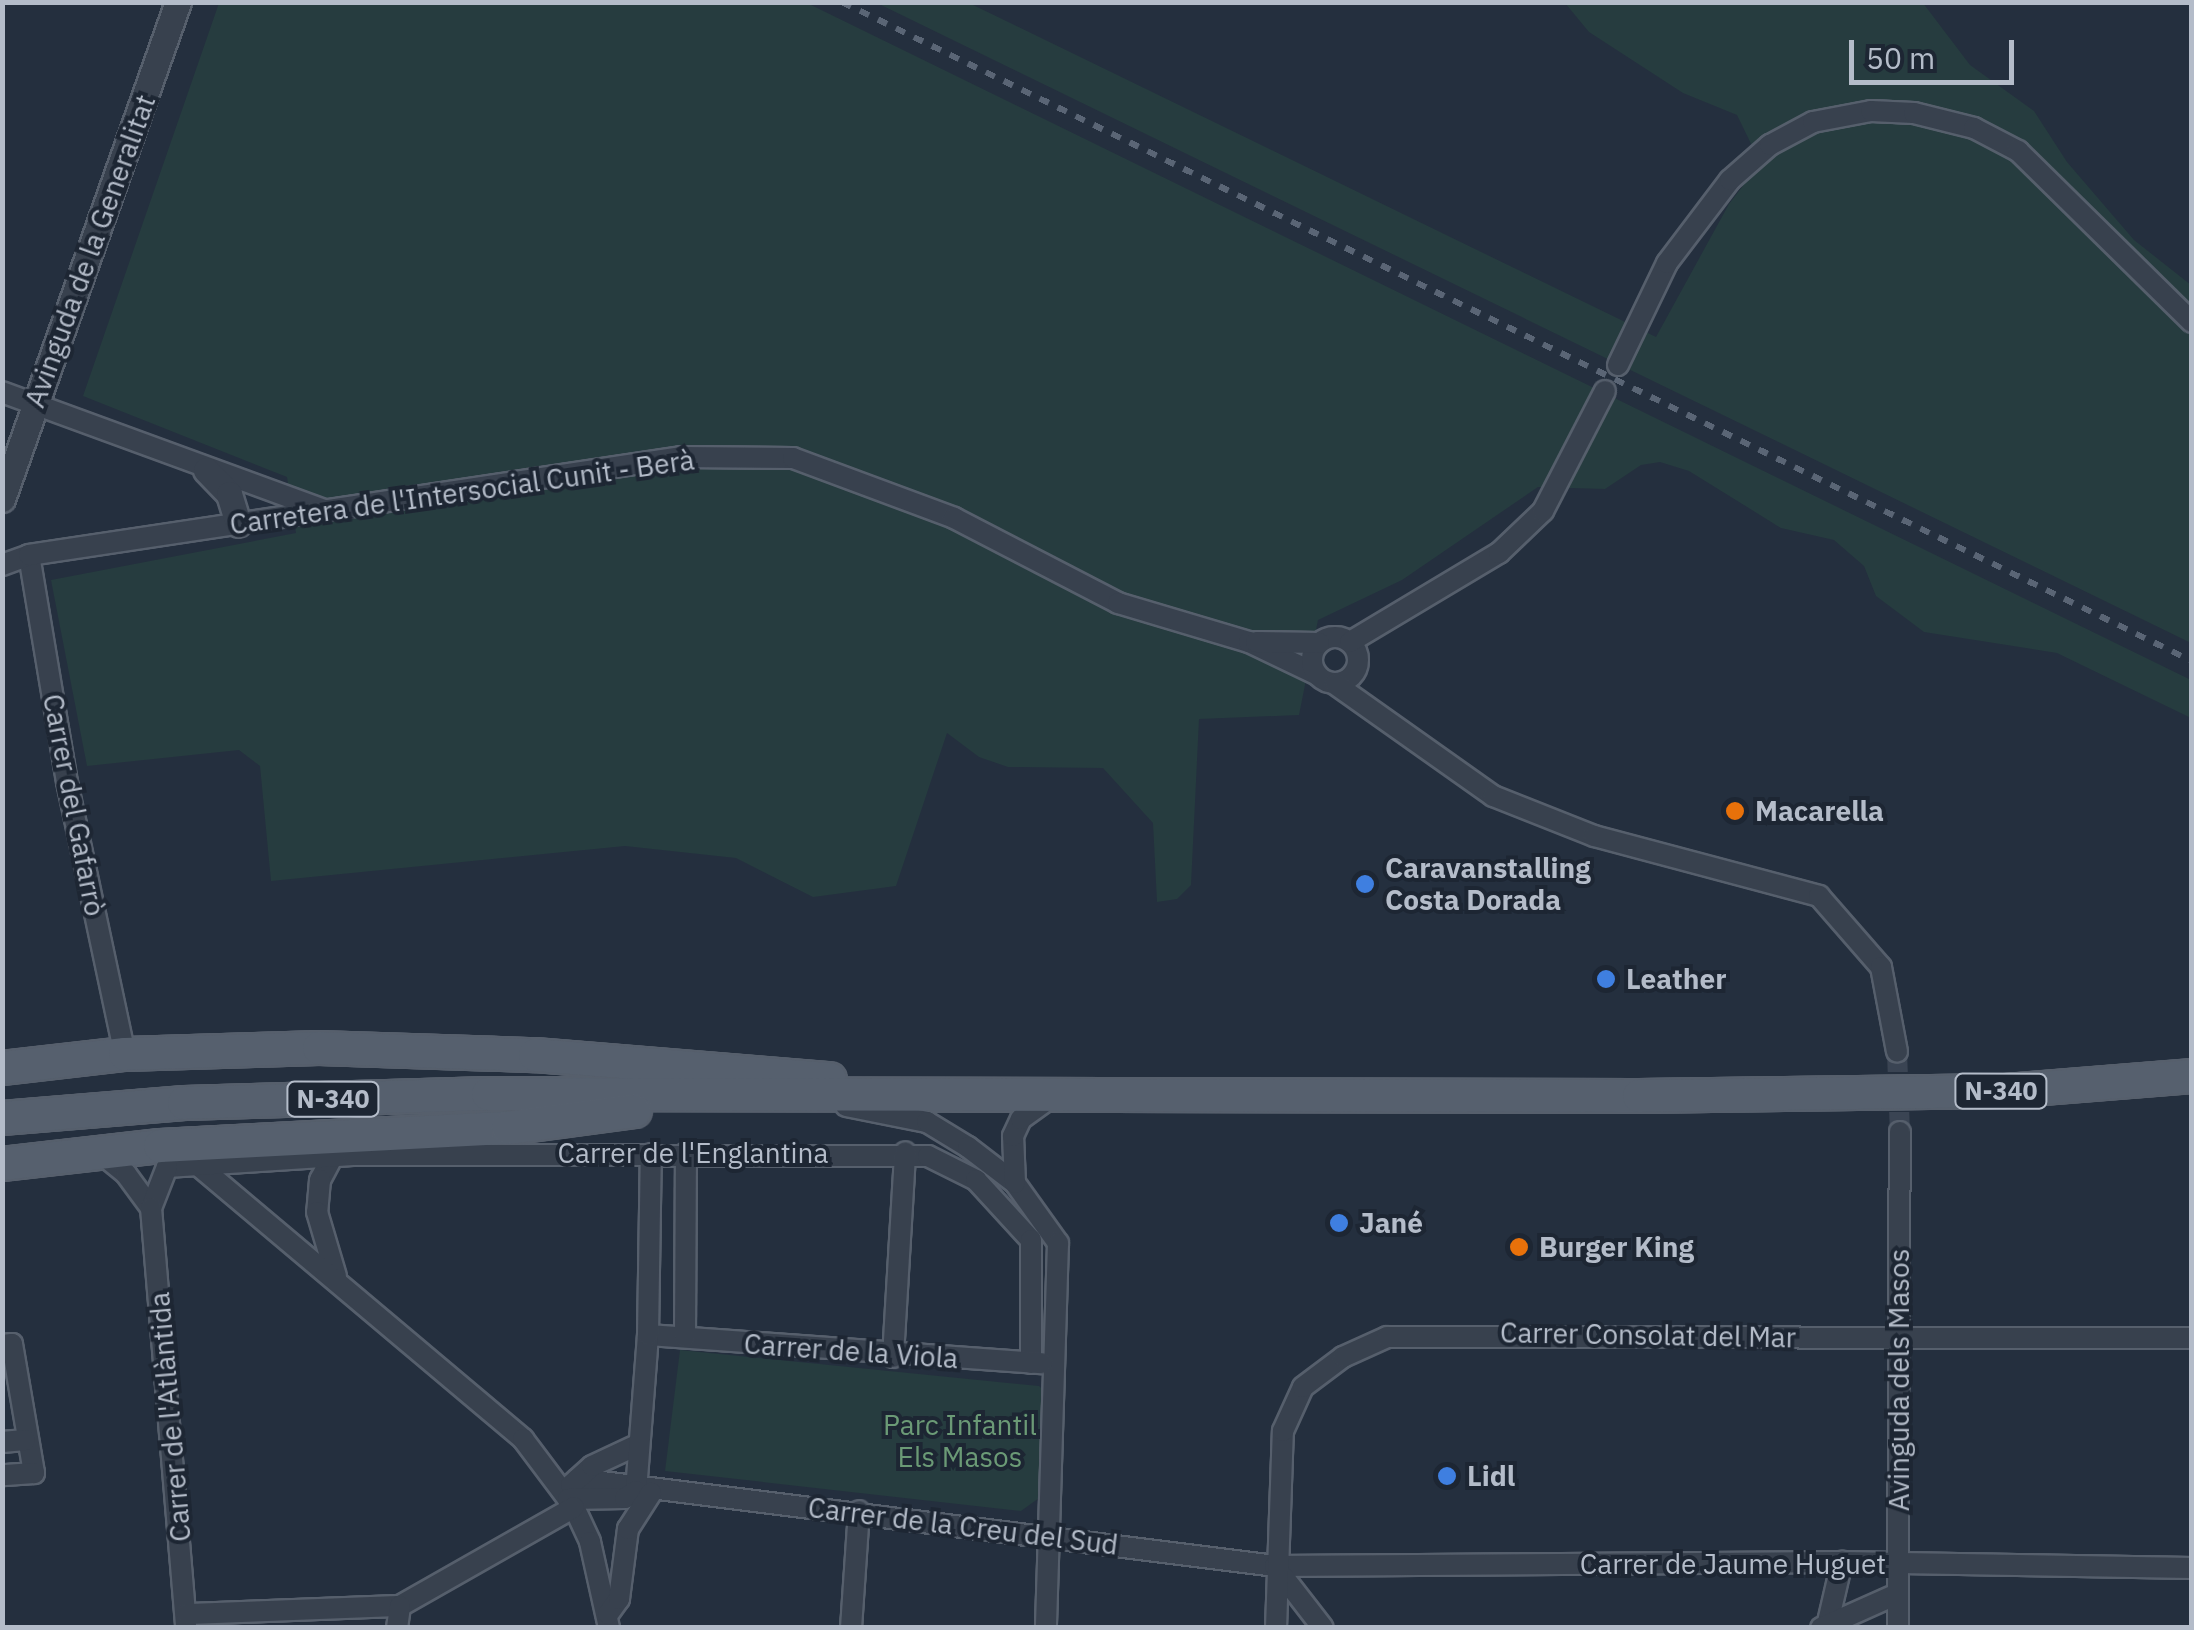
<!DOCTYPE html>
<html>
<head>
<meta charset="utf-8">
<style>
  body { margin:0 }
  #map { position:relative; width:2194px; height:1630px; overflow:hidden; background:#242f3e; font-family:"IBM Plex Sans",sans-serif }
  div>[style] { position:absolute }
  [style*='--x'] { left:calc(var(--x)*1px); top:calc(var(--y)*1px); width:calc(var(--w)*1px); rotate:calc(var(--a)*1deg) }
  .green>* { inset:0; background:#263c3f }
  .minor-tunnel>* { height:20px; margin-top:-10px; transform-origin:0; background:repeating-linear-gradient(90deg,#3a4453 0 20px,transparent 0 30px) }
  .roads { filter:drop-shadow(2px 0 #565f6c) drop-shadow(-2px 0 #565f6c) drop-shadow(0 2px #565f6c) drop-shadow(0 -2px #565f6c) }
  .minor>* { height:20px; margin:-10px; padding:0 10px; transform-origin:10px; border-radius:10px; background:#38414e }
  .minor>.ring { margin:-10px; padding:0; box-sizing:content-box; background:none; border:20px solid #38414e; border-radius:50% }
  .tertiary>* { height:25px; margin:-12.5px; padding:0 12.5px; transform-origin:12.5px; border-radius:12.5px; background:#38414e }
  .primary>* { height:32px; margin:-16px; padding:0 16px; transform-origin:16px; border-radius:16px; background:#56606e }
  .rail>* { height:6px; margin-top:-3px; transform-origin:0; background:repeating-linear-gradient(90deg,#5a6575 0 10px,transparent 0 20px) }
  .dots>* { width:28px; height:28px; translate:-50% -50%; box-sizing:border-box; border:5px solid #1d2633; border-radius:50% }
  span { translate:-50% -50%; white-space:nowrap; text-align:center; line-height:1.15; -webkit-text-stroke:8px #1d2633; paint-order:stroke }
  .shield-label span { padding:2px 8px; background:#1d2633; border:2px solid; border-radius:8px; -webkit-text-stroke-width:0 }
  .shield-label { font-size:25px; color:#b4bcc9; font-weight:700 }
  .street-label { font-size:28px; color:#b4bcc9 }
  .poi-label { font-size:28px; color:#b4bcc9; font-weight:700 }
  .left { translate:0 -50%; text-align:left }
  .park-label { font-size:28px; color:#6b9a76 }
  .frame { position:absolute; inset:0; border:5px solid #b4bcc9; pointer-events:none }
  .scale { position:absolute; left:1849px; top:40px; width:165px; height:45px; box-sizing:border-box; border:5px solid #b4bcc9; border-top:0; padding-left:12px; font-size:30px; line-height:35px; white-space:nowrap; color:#b4bcc9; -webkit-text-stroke:8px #1d2633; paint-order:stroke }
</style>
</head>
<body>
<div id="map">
  <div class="green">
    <i style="clip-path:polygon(219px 3px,807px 3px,2191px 680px,2191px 718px,2057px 653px,1924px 632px,1876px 596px,1864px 566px,1834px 540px,1781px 528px,1689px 471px,1660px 462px,1641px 465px,1605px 489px,1538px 487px,1402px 580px,1318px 620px,1299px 715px,1199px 719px,1191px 885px,1177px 899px,1157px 902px,1153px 823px,1103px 768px,1008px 767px,979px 757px,947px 733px,896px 886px,813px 897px,736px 858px,625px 846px,271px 881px,260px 766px,239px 750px,87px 766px,51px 580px,296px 533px,287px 477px,83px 396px)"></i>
    <i style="clip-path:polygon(877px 3px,969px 3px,1656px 337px,1729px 204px,1752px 174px,1755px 152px,1737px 115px,1683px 93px,1589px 32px,1565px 3px,1923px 3px,1970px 65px,2034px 111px,2067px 162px,2134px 240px,2191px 285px,2191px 643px)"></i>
    <i style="clip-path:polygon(680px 1350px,1039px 1386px,1044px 1391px,1039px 1498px,1021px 1511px,665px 1471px)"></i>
  </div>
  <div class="minor-tunnel">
    <i style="--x:1897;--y:1052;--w:80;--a:87.9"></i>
  </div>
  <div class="roads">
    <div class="minor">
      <i style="--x:1618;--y:365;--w:113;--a:-64.3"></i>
      <i style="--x:1667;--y:263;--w:104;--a:-52.8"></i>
      <i style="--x:1730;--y:180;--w:53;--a:-41.2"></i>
      <i style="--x:1770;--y:145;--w:49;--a:-28.1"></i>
      <i style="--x:1813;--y:122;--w:59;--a:-10.7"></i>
      <i style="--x:1871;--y:111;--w:43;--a:2.7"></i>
      <i style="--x:1914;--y:113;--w:62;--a:14"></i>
      <i style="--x:1974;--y:128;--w:50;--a:27.6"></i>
      <i style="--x:2018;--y:151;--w:244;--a:44.5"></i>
      <i style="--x:2;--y:392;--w:343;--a:20.1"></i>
      <i style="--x:29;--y:555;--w:230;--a:80.5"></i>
      <i style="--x:67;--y:782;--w:278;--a:78"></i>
      <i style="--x:2;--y:565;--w:29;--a:-20"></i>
      <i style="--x:29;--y:555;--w:659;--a:-8.55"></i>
      <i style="--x:681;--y:457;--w:112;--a:0.5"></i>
      <i style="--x:793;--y:458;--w:172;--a:20.4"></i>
      <i style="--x:954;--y:518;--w:185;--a:27.4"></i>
      <i style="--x:1118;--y:603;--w:137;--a:16.6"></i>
      <i style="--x:1249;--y:642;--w:74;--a:25.5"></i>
      <i class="ring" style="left:1312px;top:637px;width:26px;height:26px"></i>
      <i style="--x:1256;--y:642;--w:63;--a:0.9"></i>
      <i style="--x:1350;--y:642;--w:174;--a:-30.9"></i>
      <i style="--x:1499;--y:553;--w:61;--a:-43.7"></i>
      <i style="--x:1543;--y:511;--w:135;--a:-62.7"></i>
      <i style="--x:1335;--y:684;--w:194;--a:35.3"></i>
      <i style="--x:1493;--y:796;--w:109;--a:21.6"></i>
      <i style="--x:1594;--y:836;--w:233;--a:14.9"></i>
      <i style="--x:1819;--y:896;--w:94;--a:48.9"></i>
      <i style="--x:1881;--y:967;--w:86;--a:79.3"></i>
      <i style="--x:846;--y:1106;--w:83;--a:11.2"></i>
      <i style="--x:927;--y:1122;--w:48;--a:31.4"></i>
      <i style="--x:968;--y:1147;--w:59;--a:37.5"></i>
      <i style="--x:1015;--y:1183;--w:74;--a:54.4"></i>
      <i style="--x:1058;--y:1243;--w:385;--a:91.8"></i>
      <i style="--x:98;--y:1151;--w:36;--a:39"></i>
      <i style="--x:126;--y:1174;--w:42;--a:53.7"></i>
      <i style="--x:335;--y:1152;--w:32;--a:118"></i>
      <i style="--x:320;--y:1180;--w:32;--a:95"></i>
      <i style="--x:317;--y:1212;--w:67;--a:73.5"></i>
      <i style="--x:199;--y:1166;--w:424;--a:40.1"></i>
      <i style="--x:523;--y:1439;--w:85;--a:53.1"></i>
      <i style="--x:574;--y:1507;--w:38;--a:65"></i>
      <i style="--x:590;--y:1542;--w:88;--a:77.5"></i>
      <i style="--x:167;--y:1167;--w:186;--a:-3.7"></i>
      <i style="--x:353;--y:1155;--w:575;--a:0.1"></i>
      <i style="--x:928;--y:1156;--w:54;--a:26.6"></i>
      <i style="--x:976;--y:1180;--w:81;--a:47.5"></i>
      <i style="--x:1031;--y:1240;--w:123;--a:90"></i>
      <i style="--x:167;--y:1167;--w:44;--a:111.3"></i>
      <i style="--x:151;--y:1208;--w:421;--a:85.2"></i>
      <i style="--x:1015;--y:1183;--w:47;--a:-92.4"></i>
      <i style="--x:1013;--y:1136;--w:19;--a:-65"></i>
      <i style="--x:1021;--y:1119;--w:36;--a:-36"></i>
      <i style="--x:648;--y:1335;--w:395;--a:4.1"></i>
      <i style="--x:685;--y:1337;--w:184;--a:-89.7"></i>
      <i style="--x:2;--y:1345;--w:10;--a:-6"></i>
      <i style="--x:12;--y:1344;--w:131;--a:80.3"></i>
      <i style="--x:34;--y:1473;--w:32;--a:176"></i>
      <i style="--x:893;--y:1357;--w:205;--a:-86.6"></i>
      <i style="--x:2;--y:1442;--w:23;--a:-5"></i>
      <i style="--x:578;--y:1479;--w:702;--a:7.11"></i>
      <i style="--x:1275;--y:1566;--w:567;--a:-0.4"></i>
      <i style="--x:1842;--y:1562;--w:350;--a:1"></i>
      <i style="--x:571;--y:1485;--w:28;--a:-42"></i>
      <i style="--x:592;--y:1466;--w:50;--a:-25"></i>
      <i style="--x:636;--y:1491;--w:156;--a:-85.6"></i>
      <i style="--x:648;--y:1335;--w:181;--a:-89.1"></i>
      <i style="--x:568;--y:1499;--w:57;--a:-1"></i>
      <i style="--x:625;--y:1498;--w:13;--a:-32"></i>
      <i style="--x:1275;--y:1566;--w:78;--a:52.3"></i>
      <i style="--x:187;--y:1614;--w:213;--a:-2.2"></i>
      <i style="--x:400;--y:1606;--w:200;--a:-29.6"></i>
      <i style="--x:608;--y:1614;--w:19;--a:-54"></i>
      <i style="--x:619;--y:1599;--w:71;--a:-82.7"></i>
      <i style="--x:628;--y:1529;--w:43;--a:-57.4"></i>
      <i style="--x:1828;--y:1622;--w:62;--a:-76.9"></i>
      <i style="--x:397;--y:1628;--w:22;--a:-82"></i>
      <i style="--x:851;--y:1628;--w:117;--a:-86.1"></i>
      <i style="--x:1276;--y:1628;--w:197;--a:-88"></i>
      <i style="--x:1283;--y:1431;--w:48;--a:-65.6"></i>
      <i style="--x:1303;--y:1387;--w:50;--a:-36.9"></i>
      <i style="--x:1343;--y:1357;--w:48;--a:-24.4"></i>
      <i style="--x:1387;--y:1337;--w:805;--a:0.07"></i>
      <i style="--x:1821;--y:1628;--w:83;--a:-24.1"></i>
      <i style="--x:1898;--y:1628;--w:496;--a:-89.8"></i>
    </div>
    <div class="tertiary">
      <i style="--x:206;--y:470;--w:33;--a:46"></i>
      <i style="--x:229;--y:494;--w:31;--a:73"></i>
      <i style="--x:2;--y:499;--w:527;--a:-70.5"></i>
    </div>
    <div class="primary">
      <i style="--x:2;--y:1068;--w:124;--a:-6.5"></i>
      <i style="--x:125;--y:1054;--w:194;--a:-1.8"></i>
      <i style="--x:319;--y:1048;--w:216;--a:1.9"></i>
      <i style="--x:535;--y:1055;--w:296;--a:4.7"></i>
      <i style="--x:2;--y:1118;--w:183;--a:-4.7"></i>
      <i style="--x:184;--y:1103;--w:304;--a:-1.7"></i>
      <i style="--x:488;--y:1094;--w:1151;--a:0.1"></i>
      <i style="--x:1639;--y:1096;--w:367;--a:-0.8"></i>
      <i style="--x:2006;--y:1091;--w:187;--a:-4.6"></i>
      <i style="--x:2;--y:1164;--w:159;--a:-6.5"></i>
      <i style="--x:160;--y:1146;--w:348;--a:-3"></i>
      <i style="--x:508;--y:1128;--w:128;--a:-7.6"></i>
    </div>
  </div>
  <div class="rail">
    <i style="--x:842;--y:2;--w:1502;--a:26.02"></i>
  </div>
  <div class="dots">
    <i style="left:1735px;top:811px;background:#e8710a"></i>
    <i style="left:1365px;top:884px;background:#3f7fe0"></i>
    <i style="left:1606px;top:979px;background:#3f7fe0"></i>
    <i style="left:1339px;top:1223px;background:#3f7fe0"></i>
    <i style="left:1519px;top:1247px;background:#e8710a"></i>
    <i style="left:1447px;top:1476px;background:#3f7fe0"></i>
  </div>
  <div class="shield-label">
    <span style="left:2001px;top:1091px">N-340</span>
    <span style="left:333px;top:1099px">N-340</span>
  </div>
  <div class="street-label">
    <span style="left:90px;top:251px;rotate:-70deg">Avinguda de la Generalitat</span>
    <span style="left:462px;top:492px;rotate:-8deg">Carretera de l'Intersocial Cunit - Berà</span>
    <span style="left:74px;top:805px;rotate:79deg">Carrer del Gafarrò</span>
    <span style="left:693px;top:1153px">Carrer de l'Englantina</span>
    <span style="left:1648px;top:1335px;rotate:1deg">Carrer Consolat del Mar</span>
    <span style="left:851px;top:1351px;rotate:4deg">Carrer de la Viola</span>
    <span style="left:1899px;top:1380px;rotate:-90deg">Avinguda dels Masos</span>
    <span style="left:170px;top:1417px;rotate:-95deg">Carrer de l'Atlàntida</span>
    <span style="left:963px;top:1526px;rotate:7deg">Carrer de la Creu del Sud</span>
    <span style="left:1733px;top:1564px">Carrer de Jaume Huguet</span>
  </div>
  <div class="poi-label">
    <span class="left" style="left:1755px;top:811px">Macarella</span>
    <span class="left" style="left:1385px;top:884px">Caravanstalling<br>Costa Dorada</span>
    <span class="left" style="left:1626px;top:979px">Leather</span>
    <span class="left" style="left:1359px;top:1223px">Jané</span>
    <span class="left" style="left:1539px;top:1247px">Burger King</span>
    <span class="left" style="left:1467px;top:1476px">Lidl</span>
  </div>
  <div class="park-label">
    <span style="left:960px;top:1441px">Parc Infantil<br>Els Masos</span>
  </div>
  <div class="frame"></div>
  <div class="scale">50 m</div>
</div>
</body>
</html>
